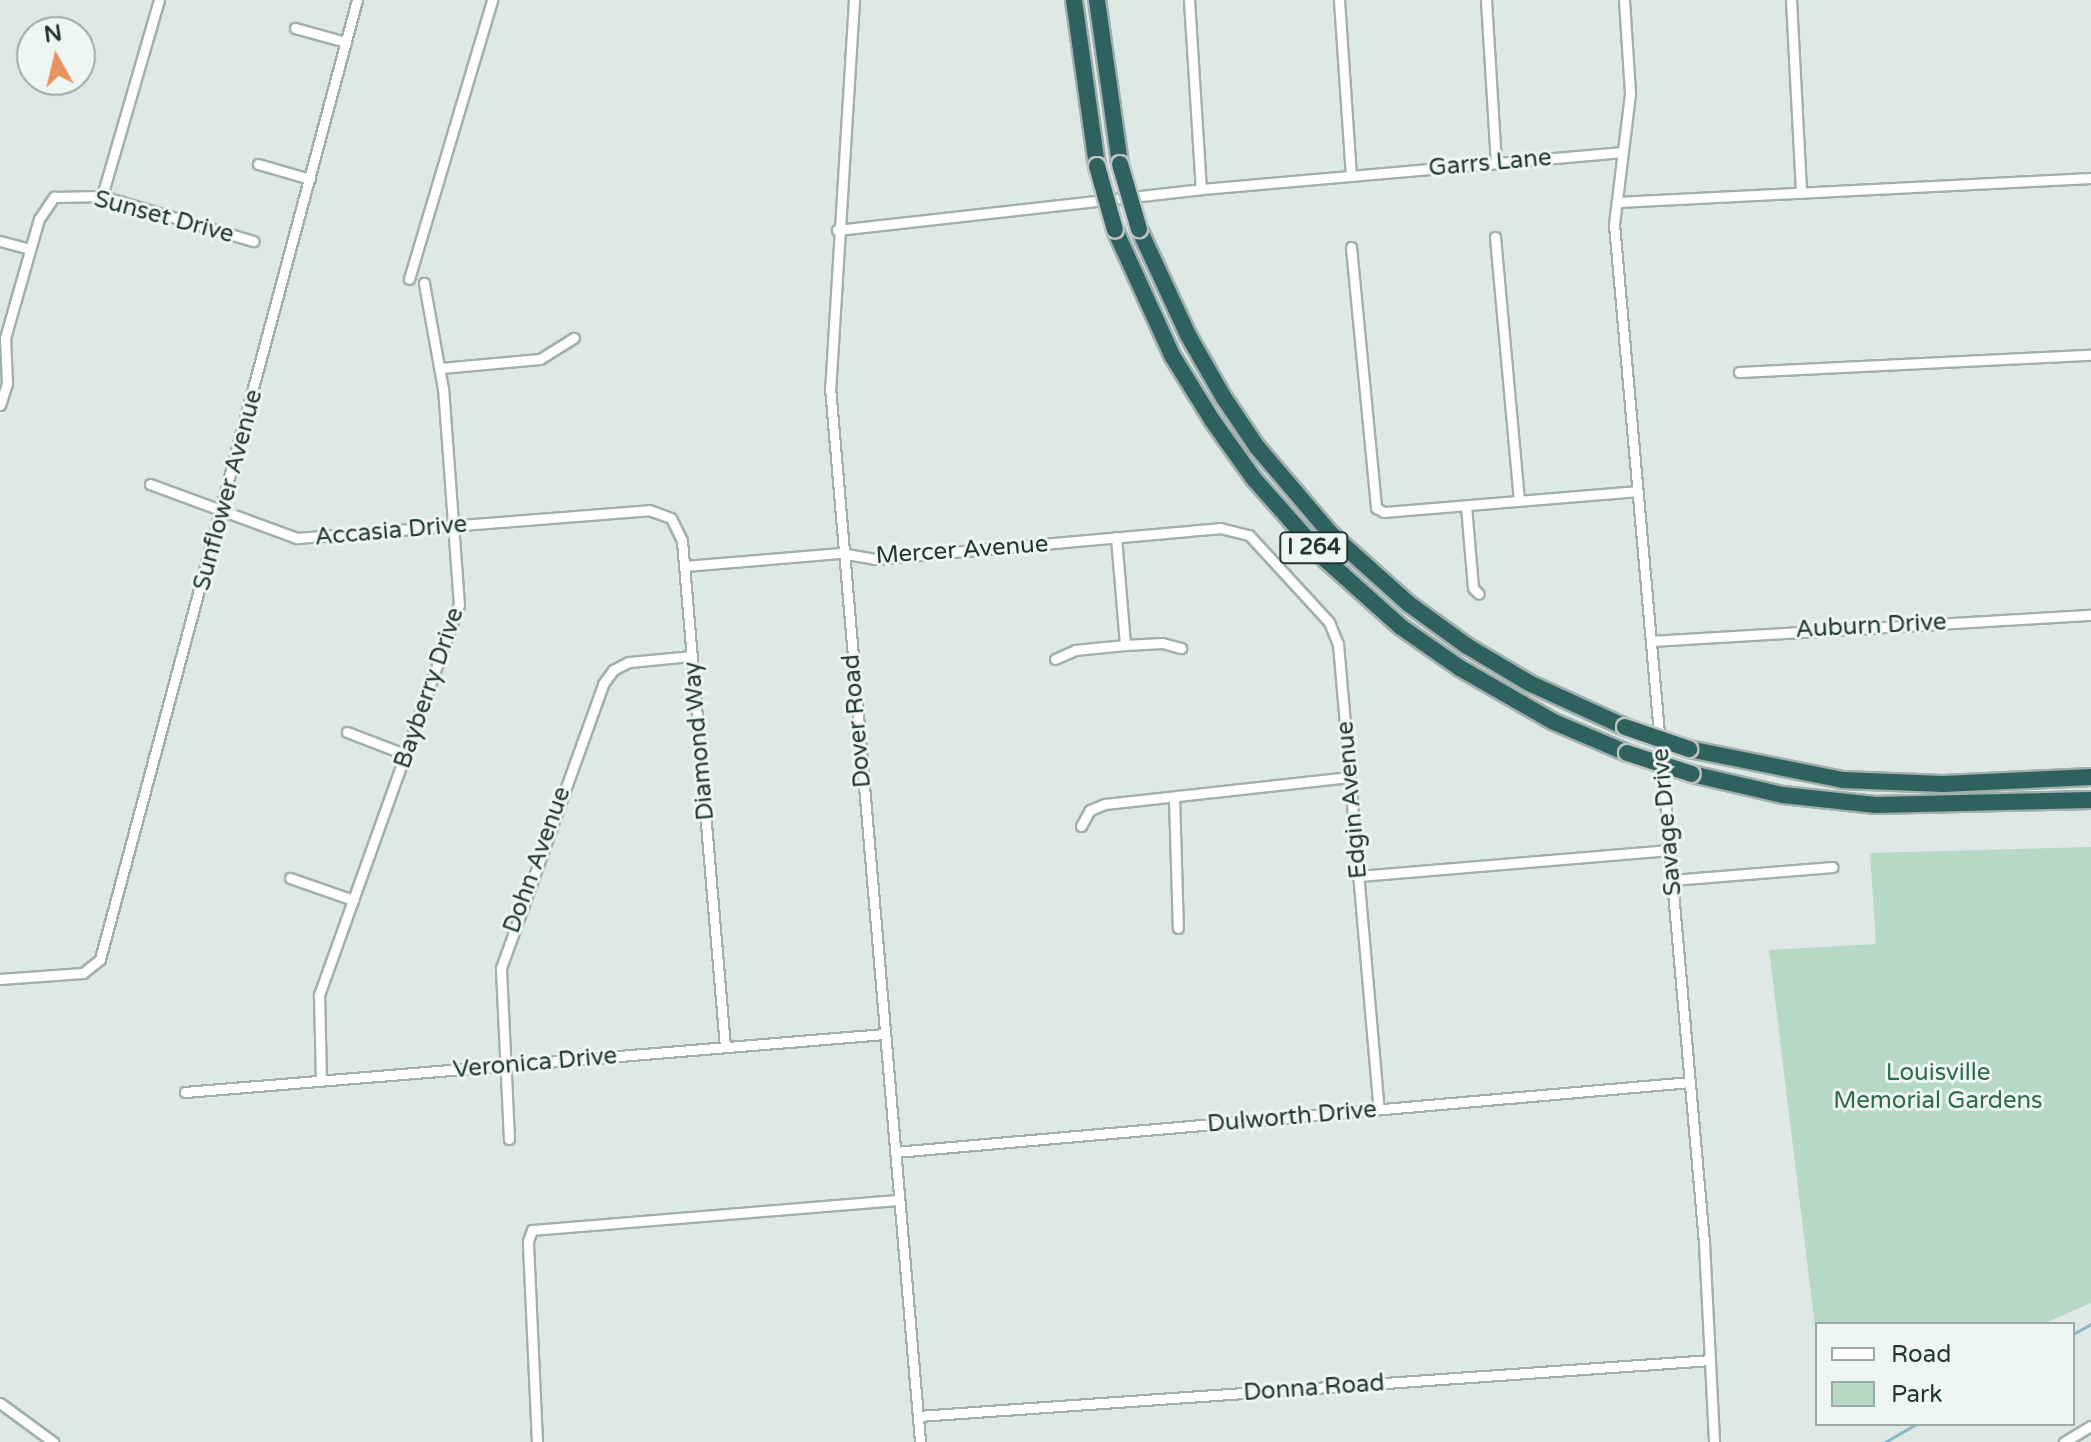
<!DOCTYPE html>
<html>
<head>
<meta charset="utf-8">
<style>
  body { margin:0 }
  #map { position:relative; width:2091px; height:1442px; overflow:hidden; background:#dee9e6; font-family:"Varela Round",sans-serif }
  div>[style] { position:absolute }
  [style*='--x'] { left:calc(var(--x)*1px); top:calc(var(--y)*1px); width:calc(var(--w)*1px); rotate:calc(var(--a)*1deg) }
  .green>* { inset:0; background:#b8d8c6 }
  .stream>* { height:3px; margin:-1.5px; padding:0 1.5px; transform-origin:1.5px; border-radius:1.5px; background:#8ab6ca }
  .roads { filter:drop-shadow(2px 0 #a2b0ad) drop-shadow(-2px 0 #a2b0ad) drop-shadow(0 2px #a2b0ad) drop-shadow(0 -2px #a2b0ad) }
  .street>* { height:9px; margin:-4.5px; padding:0 4.5px; transform-origin:4.5px; border-radius:4.5px; background:#fff }
  .highway>* { height:16px; margin:-8px; padding:0 8px; transform-origin:8px; border-radius:8px; background:#2f615e }
  .bridges { filter:drop-shadow(2px 0 #bcc3c2) drop-shadow(-2px 0 #bcc3c2) drop-shadow(0 2px #bcc3c2) drop-shadow(0 -2px #bcc3c2) }
  .highway-bridge>* { height:16px; margin:-8px; padding:0 8px; transform-origin:8px; border-radius:8px; background:#2f615e }
  span { translate:-50% -50%; white-space:nowrap; text-align:center; line-height:1.15; -webkit-text-stroke:6px #eef6f3; paint-order:stroke }
  .shield-label span { padding:2px 6px; background:#eef6f3; border:2px solid; border-radius:6px; -webkit-text-stroke-width:0 }
  .shield-label { font-size:22px; color:#213734; font-weight:700 }
  .street-label { font-size:24px; color:#213734 }
  .park-label { font-size:24px; color:#2f6a4f }
  .legend { position:absolute; left:1815px; top:1322px; width:260px; height:104px; box-sizing:border-box; background:#eef6f3; border:2px solid #9caaa7; margin:0; padding:10px 14px; list-style:none; font-size:24px; color:#213734 }
  .legend li { display:flex; align-items:center; gap:16px; height:40px }
  .legend b { width:40px; border:2px solid #9caaa7 }
  .north { position:absolute; left:16px; top:16px; width:80px; height:80px; box-sizing:border-box; background:#eef6f3; border:2px solid #9caaa7; border-radius:50%; rotate:352deg; font-size:22px; font-weight:700; line-height:32px; text-align:center; color:#213734 }
  .north::after { content:''; display:block; margin:auto; width:28px; height:36px; background:#e6945e; clip-path:polygon(50% 0,100% 100%,50% 72%,0 100%) }
</style>
</head>
<body>
<div id="map">
  <div class="green">
    <i style="clip-path:polygon(2091px 847px,2091px 1303px,2043px 1324px,1817px 1324px,1817px 1343px,1769px 950px,1876px 944px,1870px 853px)"></i>
  </div>
  <div class="stream">
    <i style="--x:2073;--y:1334;--w:21;--a:-29"></i>
    <i style="--x:1885;--y:1442;--w:36;--a:-30"></i>
  </div>
  <div class="roads">
    <div class="street">
      <i style="--x:854;--y:0;--w:388;--a:93.5"></i>
      <i style="--x:830;--y:387;--w:1059;--a:85.12"></i>
      <i style="--x:1189;--y:0;--w:189;--a:86.4"></i>
      <i style="--x:1339;--y:0;--w:175;--a:86.1"></i>
      <i style="--x:1486;--y:0;--w:162;--a:86.5"></i>
      <i style="--x:1624;--y:0;--w:94;--a:86.3"></i>
      <i style="--x:1630;--y:94;--w:131;--a:97"></i>
      <i style="--x:1614;--y:224;--w:1023;--a:84.95"></i>
      <i style="--x:1704;--y:1243;--w:199;--a:87.1"></i>
      <i style="--x:1791;--y:0;--w:193;--a:87"></i>
      <i style="--x:295;--y:28;--w:53;--a:15.4"></i>
      <i style="--x:258;--y:164;--w:54;--a:16.1"></i>
      <i style="--x:102;--y:196;--w:204;--a:-73.8"></i>
      <i style="--x:1617;--y:202;--w:475;--a:-2.9"></i>
      <i style="--x:837;--y:230;--w:366;--a:-6.4"></i>
      <i style="--x:1201;--y:189;--w:422;--a:-5"></i>
      <i style="--x:1495;--y:237;--w:265;--a:84.8"></i>
      <i style="--x:0;--y:241;--w:31;--a:15"></i>
      <i style="--x:1351;--y:247;--w:262;--a:84.5"></i>
      <i style="--x:1376;--y:508;--w:9;--a:27"></i>
      <i style="--x:1384;--y:512;--w:254;--a:-4.7"></i>
      <i style="--x:409;--y:279;--w:291;--a:-73.4"></i>
      <i style="--x:441;--y:368;--w:99;--a:-5.2"></i>
      <i style="--x:540;--y:359;--w:40;--a:-32"></i>
      <i style="--x:1739;--y:372;--w:352;--a:-2.8"></i>
      <i style="--x:0;--y:405;--w:23;--a:-72"></i>
      <i style="--x:7;--y:383;--w:45;--a:-92.5"></i>
      <i style="--x:5;--y:338;--w:124;--a:-74.1"></i>
      <i style="--x:39;--y:219;--w:27;--a:-56"></i>
      <i style="--x:54;--y:197;--w:48;--a:-1.2"></i>
      <i style="--x:102;--y:196;--w:158;--a:16.6"></i>
      <i style="--x:150;--y:484;--w:157;--a:20.2"></i>
      <i style="--x:297;--y:538;--w:353;--a:-4.5"></i>
      <i style="--x:649;--y:510;--w:23;--a:20"></i>
      <i style="--x:671;--y:518;--w:25;--a:64"></i>
      <i style="--x:682;--y:541;--w:508;--a:85.14"></i>
      <i style="--x:1466;--y:506;--w:82;--a:85.1"></i>
      <i style="--x:1473;--y:588;--w:8;--a:45"></i>
      <i style="--x:1116;--y:537;--w:108;--a:85.2"></i>
      <i style="--x:685;--y:566;--w:157;--a:-4.8"></i>
      <i style="--x:841;--y:553;--w:34;--a:10"></i>
      <i style="--x:874;--y:559;--w:347;--a:-5.1"></i>
      <i style="--x:1220;--y:528;--w:30;--a:14"></i>
      <i style="--x:1249;--y:535;--w:118;--a:47.4"></i>
      <i style="--x:1329;--y:622;--w:24;--a:68"></i>
      <i style="--x:1338;--y:644;--w:467;--a:85"></i>
      <i style="--x:1651;--y:641;--w:441;--a:-3.4"></i>
      <i style="--x:1055;--y:659;--w:22;--a:-24"></i>
      <i style="--x:1075;--y:650;--w:50;--a:-5.7"></i>
      <i style="--x:1125;--y:645;--w:37;--a:-3"></i>
      <i style="--x:1162;--y:643;--w:20;--a:15"></i>
      <i style="--x:347;--y:732;--w:64;--a:21"></i>
      <i style="--x:1174;--y:797;--w:131;--a:88.3"></i>
      <i style="--x:1081;--y:826;--w:18;--a:-61"></i>
      <i style="--x:1090;--y:810;--w:16;--a:-22"></i>
      <i style="--x:1105;--y:804;--w:246;--a:-6.3"></i>
      <i style="--x:1359;--y:876;--w:312;--a:-4.8"></i>
      <i style="--x:290;--y:878;--w:67;--a:19.2"></i>
      <i style="--x:1672;--y:880;--w:161;--a:-4.6"></i>
      <i style="--x:0;--y:979;--w:83;--a:-4.1"></i>
      <i style="--x:83;--y:973;--w:22;--a:-39"></i>
      <i style="--x:100;--y:959;--w:993;--a:-75"></i>
      <i style="--x:321;--y:1081;--w:86;--a:-91.3"></i>
      <i style="--x:319;--y:995;--w:414;--a:-70.3"></i>
      <i style="--x:459;--y:605;--w:217;--a:-94.2"></i>
      <i style="--x:443;--y:389;--w:108;--a:-100.2"></i>
      <i style="--x:185;--y:1092;--w:701;--a:-4.74"></i>
      <i style="--x:509;--y:1139;--w:171;--a:-92.7"></i>
      <i style="--x:501;--y:968;--w:302;--a:-70.2"></i>
      <i style="--x:603;--y:684;--w:17;--a:-54"></i>
      <i style="--x:613;--y:670;--w:18;--a:-27"></i>
      <i style="--x:629;--y:662;--w:62;--a:-5.5"></i>
      <i style="--x:895;--y:1152;--w:798;--a:-5.03"></i>
      <i style="--x:0;--y:1403;--w:66;--a:36.3"></i>
      <i style="--x:918;--y:1416;--w:794;--a:-4.04"></i>
      <i style="--x:537;--y:1442;--w:201;--a:-92.6"></i>
      <i style="--x:528;--y:1241;--w:12;--a:-70"></i>
      <i style="--x:532;--y:1230;--w:368;--a:-4.7"></i>
      <i style="--x:2064;--y:1442;--w:31;--a:-31"></i>
    </div>
    <div class="highway">
      <i style="--x:1074;--y:0;--w:168;--a:82.1"></i>
      <i style="--x:1097;--y:0;--w:166;--a:82"></i>
      <i style="--x:1139;--y:229;--w:117;--a:65.2"></i>
      <i style="--x:1188;--y:335;--w:73;--a:60.3"></i>
      <i style="--x:1224;--y:398;--w:59;--a:56"></i>
      <i style="--x:1257;--y:447;--w:116;--a:49.6"></i>
      <i style="--x:1332;--y:535;--w:103;--a:41.9"></i>
      <i style="--x:1409;--y:604;--w:72;--a:35.9"></i>
      <i style="--x:1467;--y:646;--w:72;--a:30.8"></i>
      <i style="--x:1529;--y:683;--w:106;--a:24.6"></i>
      <i style="--x:1115;--y:230;--w:140;--a:65.5"></i>
      <i style="--x:1173;--y:357;--w:74;--a:58.2"></i>
      <i style="--x:1212;--y:420;--w:72;--a:54.6"></i>
      <i style="--x:1254;--y:479;--w:107;--a:48.4"></i>
      <i style="--x:1325;--y:559;--w:102;--a:41.8"></i>
      <i style="--x:1401;--y:627;--w:72;--a:34.8"></i>
      <i style="--x:1460;--y:668;--w:108;--a:29.9"></i>
      <i style="--x:1554;--y:722;--w:79;--a:23"></i>
      <i style="--x:1689;--y:749;--w:157;--a:11.4"></i>
      <i style="--x:1843;--y:780;--w:100;--a:2.3"></i>
      <i style="--x:1943;--y:784;--w:148;--a:-2.7"></i>
      <i style="--x:1692;--y:774;--w:93;--a:13"></i>
      <i style="--x:1783;--y:795;--w:93;--a:6.2"></i>
      <i style="--x:1875;--y:805;--w:216;--a:-1.3"></i>
    </div>
  </div>
  <div class="bridges">
    <div class="highway-bridge">
      <i style="--x:1120;--y:164;--w:68;--a:73.7"></i>
      <i style="--x:1097;--y:166;--w:66;--a:74.3"></i>
      <i style="--x:1625;--y:727;--w:68;--a:19"></i>
      <i style="--x:1627;--y:753;--w:68;--a:17.9"></i>
    </div>
  </div>
  <div class="shield-label">
    <span style="left:1314px;top:548px">I 264</span>
  </div>
  <div class="street-label">
    <span style="left:1490px;top:163px;rotate:-5deg">Garrs Lane</span>
    <span style="left:164px;top:217px;rotate:15deg">Sunset Drive</span>
    <span style="left:228px;top:490px;rotate:-75deg">Sunflower Avenue</span>
    <span style="left:391px;top:531px;rotate:-5deg">Accasia Drive</span>
    <span style="left:962px;top:550px;rotate:-4deg">Mercer Avenue</span>
    <span style="left:1871px;top:626px;rotate:-3deg">Auburn Drive</span>
    <span style="left:429px;top:688px;rotate:-71deg">Bayberry Drive</span>
    <span style="left:857px;top:721px;rotate:-95deg">Dover Road</span>
    <span style="left:699px;top:741px;rotate:-95deg">Diamond Way</span>
    <span style="left:1352px;top:800px;rotate:-95deg">Edgin Avenue</span>
    <span style="left:1667px;top:822px;rotate:-95deg">Savage Drive</span>
    <span style="left:537px;top:860px;rotate:-70deg">Dohn Avenue</span>
    <span style="left:535px;top:1063px;rotate:-5deg">Veronica Drive</span>
    <span style="left:1292px;top:1117px;rotate:-5deg">Dulworth Drive</span>
    <span style="left:1314px;top:1388px;rotate:-4deg">Donna Road</span>
  </div>
  <div class="park-label">
    <span style="left:1938px;top:1087px">Louisville<br>Memorial Gardens</span>
  </div>
  <ul class="legend">
  <li><b style="height:10px;background:#fff"></b>Road</li>
  <li><b style="height:22px;background:#b8d8c6"></b>Park</li>
  </ul>
  <div class="north">N</div>
</div>
</body>
</html>
